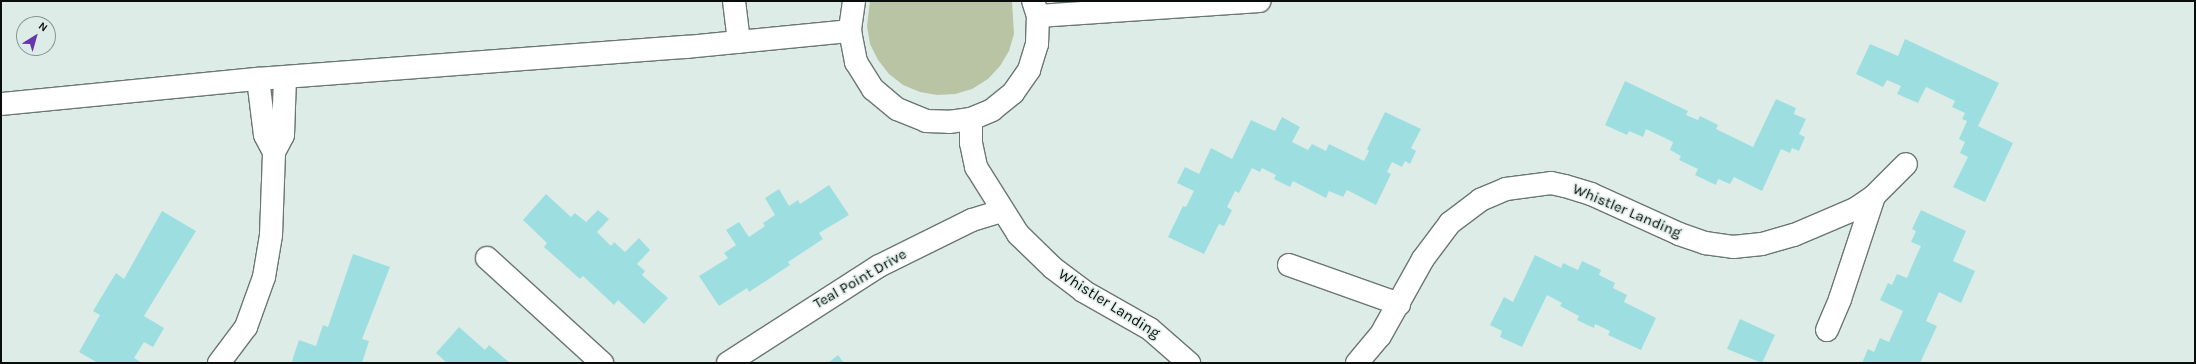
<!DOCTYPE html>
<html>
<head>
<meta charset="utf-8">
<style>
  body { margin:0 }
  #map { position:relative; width:2196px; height:364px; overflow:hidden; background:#deece7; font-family:Karla,sans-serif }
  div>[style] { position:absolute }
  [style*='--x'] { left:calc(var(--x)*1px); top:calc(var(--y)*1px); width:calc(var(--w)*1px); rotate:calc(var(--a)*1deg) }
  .green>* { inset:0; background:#b9c4a5 }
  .building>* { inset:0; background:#9ddfe1 }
  .roads { filter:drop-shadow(1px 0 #6a7773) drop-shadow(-1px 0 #6a7773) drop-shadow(0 1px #6a7773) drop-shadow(0 -1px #6a7773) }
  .minor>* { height:22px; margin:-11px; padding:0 11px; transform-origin:11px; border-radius:11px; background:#fff }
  span { translate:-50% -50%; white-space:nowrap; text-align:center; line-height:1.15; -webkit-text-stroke:3px #deece7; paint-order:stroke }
  .street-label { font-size:15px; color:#090e0d }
  .frame { position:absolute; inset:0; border:2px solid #090e0d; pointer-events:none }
  .north { position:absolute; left:16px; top:16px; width:40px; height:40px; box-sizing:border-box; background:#deece7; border:1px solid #899390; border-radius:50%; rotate:37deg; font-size:11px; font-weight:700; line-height:16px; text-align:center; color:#090e0d }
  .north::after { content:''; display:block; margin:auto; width:14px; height:18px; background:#6736ae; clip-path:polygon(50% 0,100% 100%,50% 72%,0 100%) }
</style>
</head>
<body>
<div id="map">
  <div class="green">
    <i style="clip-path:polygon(870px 1px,1012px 1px,1014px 34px,1009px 51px,1000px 66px,988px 79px,972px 89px,955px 94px,937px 95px,920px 92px,903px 85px,889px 74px,878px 60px,870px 44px,867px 26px)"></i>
  </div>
  <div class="building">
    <i style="clip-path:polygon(1905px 39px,1999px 83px,1978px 126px,2013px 143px,1985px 202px,1953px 187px,1968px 157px,1960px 153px,1965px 142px,1959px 139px,1967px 121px,1962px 119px,1965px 113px,1952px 107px,1955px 101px,1926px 87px,1918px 103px,1897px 94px,1901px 86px,1887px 80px,1883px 87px,1856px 74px,1870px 44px,1898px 56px)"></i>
    <i style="clip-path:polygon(1625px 81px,1688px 111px,1686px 115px,1698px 120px,1700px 116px,1718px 125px,1716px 129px,1753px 147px,1776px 99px,1796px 108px,1794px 114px,1806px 119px,1799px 134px,1805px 137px,1799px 151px,1792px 148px,1790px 153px,1781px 149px,1762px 191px,1734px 177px,1730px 184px,1718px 179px,1716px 185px,1695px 175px,1698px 169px,1679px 160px,1681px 156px,1670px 150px,1673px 142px,1646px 129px,1643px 137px,1629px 131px,1627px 135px,1605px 125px)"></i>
    <i style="clip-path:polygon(1385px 112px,1421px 129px,1411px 148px,1416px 151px,1410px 164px,1405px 161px,1402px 167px,1392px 162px,1387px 172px,1391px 174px,1376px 205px,1347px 190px,1343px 197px,1329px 191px,1326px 198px,1293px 181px,1290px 187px,1274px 179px,1276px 175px,1262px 168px,1260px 172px,1252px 168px,1239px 193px,1235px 191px,1227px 207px,1232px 210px,1224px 226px,1219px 224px,1204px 254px,1168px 237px,1183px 206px,1186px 207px,1194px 191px,1177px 183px,1185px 167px,1199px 174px,1211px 148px,1232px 159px,1251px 120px,1275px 131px,1282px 117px,1300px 127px,1292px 142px,1308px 150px,1312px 144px,1326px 151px,1329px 144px,1364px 161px,1369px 151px,1367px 149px)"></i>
    <i style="clip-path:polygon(829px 185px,849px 215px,819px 233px,823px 239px,788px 262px,790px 265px,749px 292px,747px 288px,719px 306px,699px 276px,728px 258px,724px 253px,736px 245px,726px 230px,739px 222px,749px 237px,765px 226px,763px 223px,775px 215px,765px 198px,779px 189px,789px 206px,798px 200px,800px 204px)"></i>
    <i style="clip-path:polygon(546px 194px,571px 217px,575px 213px,586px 222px,598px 210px,609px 219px,597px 232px,611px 246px,614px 242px,625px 252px,639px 238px,650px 250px,637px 264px,645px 271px,642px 275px,668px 298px,644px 324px,618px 300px,614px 305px,583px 276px,580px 279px,544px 247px,547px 243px,523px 220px)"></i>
    <i style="clip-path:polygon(1921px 210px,1966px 231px,1953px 261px,1975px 271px,1961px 303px,1939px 292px,1926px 321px,1937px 326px,1920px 363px,1862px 363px,1868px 349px,1874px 352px,1880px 338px,1889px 342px,1903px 311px,1880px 300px,1888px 283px,1892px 285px,1897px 274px,1907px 278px,1914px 261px,1921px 246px,1911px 242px,1916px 231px,1912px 229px)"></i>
    <i style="clip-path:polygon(162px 211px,196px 231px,144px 316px,164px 328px,153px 347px,144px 342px,134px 358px,142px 363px,98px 363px,79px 352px,100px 315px,93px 311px,116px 273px,124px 279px)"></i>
    <i style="clip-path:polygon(353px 254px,390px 267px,362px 339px,369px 341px,362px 363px,298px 363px,292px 361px,299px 340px,316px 346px,323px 325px,328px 327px)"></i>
    <i style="clip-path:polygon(1535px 255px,1561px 268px,1563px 263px,1578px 270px,1582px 261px,1601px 270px,1599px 275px,1615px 283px,1613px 288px,1627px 295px,1624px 302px,1656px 318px,1641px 350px,1608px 335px,1610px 331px,1595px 324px,1594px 328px,1577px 320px,1579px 316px,1560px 306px,1562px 303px,1547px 295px,1522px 347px,1500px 337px,1502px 331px,1490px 325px,1504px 297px,1513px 302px)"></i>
    <i style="clip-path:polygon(1740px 319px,1775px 335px,1762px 363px,1727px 349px)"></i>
    <i style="clip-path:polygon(459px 327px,485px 350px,489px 345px,510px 363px,447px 363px,436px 353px)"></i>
    <i style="clip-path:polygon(838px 355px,844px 363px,828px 363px)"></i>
  </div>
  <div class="roads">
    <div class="minor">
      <i style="--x:734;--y:1;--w:41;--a:83"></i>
      <i style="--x:854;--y:1;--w:30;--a:98"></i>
      <i style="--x:850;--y:31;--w:32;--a:79"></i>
      <i style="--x:856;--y:62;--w:32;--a:58"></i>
      <i style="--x:873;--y:89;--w:31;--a:40"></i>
      <i style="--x:897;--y:109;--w:31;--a:22"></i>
      <i style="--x:926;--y:121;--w:23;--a:2"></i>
      <i style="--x:949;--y:122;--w:22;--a:-8"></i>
      <i style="--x:971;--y:119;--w:23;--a:-23"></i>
      <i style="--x:992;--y:110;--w:27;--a:-39"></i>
      <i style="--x:1013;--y:93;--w:28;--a:-55"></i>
      <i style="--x:1029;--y:70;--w:27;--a:-73"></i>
      <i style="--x:1037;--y:44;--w:28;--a:-88"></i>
      <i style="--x:1038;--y:16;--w:16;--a:-108"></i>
      <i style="--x:1038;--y:16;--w:222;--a:-3.9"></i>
      <i style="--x:258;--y:79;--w:56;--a:82.9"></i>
      <i style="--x:265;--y:135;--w:19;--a:62"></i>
      <i style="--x:1;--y:104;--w:258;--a:-5.6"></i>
      <i style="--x:258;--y:79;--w:429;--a:-4.3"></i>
      <i style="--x:686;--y:47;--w:165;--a:-5.6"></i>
      <i style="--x:971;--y:119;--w:24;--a:90"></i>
      <i style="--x:971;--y:143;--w:25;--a:78"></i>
      <i style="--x:976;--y:167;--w:79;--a:57.9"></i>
      <i style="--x:1018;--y:234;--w:49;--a:44.2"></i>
      <i style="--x:1053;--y:268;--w:38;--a:37"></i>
      <i style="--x:1083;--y:291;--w:77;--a:29.6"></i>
      <i style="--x:1150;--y:329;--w:52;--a:41.1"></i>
      <i style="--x:487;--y:258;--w:156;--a:42.4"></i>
      <i style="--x:1289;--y:265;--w:117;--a:19.5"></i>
      <i style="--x:1827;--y:330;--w:34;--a:-67"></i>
      <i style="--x:1840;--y:299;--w:108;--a:-71.7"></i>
      <i style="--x:1874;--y:196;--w:45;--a:-45"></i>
      <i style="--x:219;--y:363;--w:45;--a:-53.1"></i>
      <i style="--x:246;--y:327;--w:53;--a:-70.2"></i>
      <i style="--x:264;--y:277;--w:43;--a:-80.5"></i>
      <i style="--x:271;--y:235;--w:83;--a:-87.9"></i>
      <i style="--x:274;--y:152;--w:19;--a:-62"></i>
      <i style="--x:283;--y:135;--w:57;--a:-88"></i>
      <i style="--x:728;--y:363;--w:179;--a:-32.7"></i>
      <i style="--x:879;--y:266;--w:104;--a:-26.3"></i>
      <i style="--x:972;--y:220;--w:30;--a:-17"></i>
      <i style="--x:1357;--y:363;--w:35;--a:-50"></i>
      <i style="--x:1380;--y:336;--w:88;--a:-60.8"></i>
      <i style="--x:1423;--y:259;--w:45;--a:-53.1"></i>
      <i style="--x:1450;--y:223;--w:38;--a:-37"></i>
      <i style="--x:1480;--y:200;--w:28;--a:-23"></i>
      <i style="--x:1506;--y:189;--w:45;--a:-7.6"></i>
      <i style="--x:1551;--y:183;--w:14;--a:12"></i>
      <i style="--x:1565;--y:186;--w:27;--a:17"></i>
      <i style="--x:1591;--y:194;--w:97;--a:24.4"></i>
      <i style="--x:1679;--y:234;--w:28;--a:19"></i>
      <i style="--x:1705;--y:243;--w:28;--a:8"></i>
      <i style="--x:1733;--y:247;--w:29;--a:-6"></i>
      <i style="--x:1762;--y:244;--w:33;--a:-16"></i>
      <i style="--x:1794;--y:235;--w:66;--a:-23.1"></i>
      <i style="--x:1855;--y:209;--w:23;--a:-34"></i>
    </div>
  </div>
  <div class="street-label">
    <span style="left:1627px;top:211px;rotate:23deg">Whistler Landing</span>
    <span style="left:860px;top:279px;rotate:-30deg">Teal Point Drive</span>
    <span style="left:1109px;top:304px;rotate:32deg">Whistler Landing</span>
  </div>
  <div class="frame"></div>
  <div class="north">N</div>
</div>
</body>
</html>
